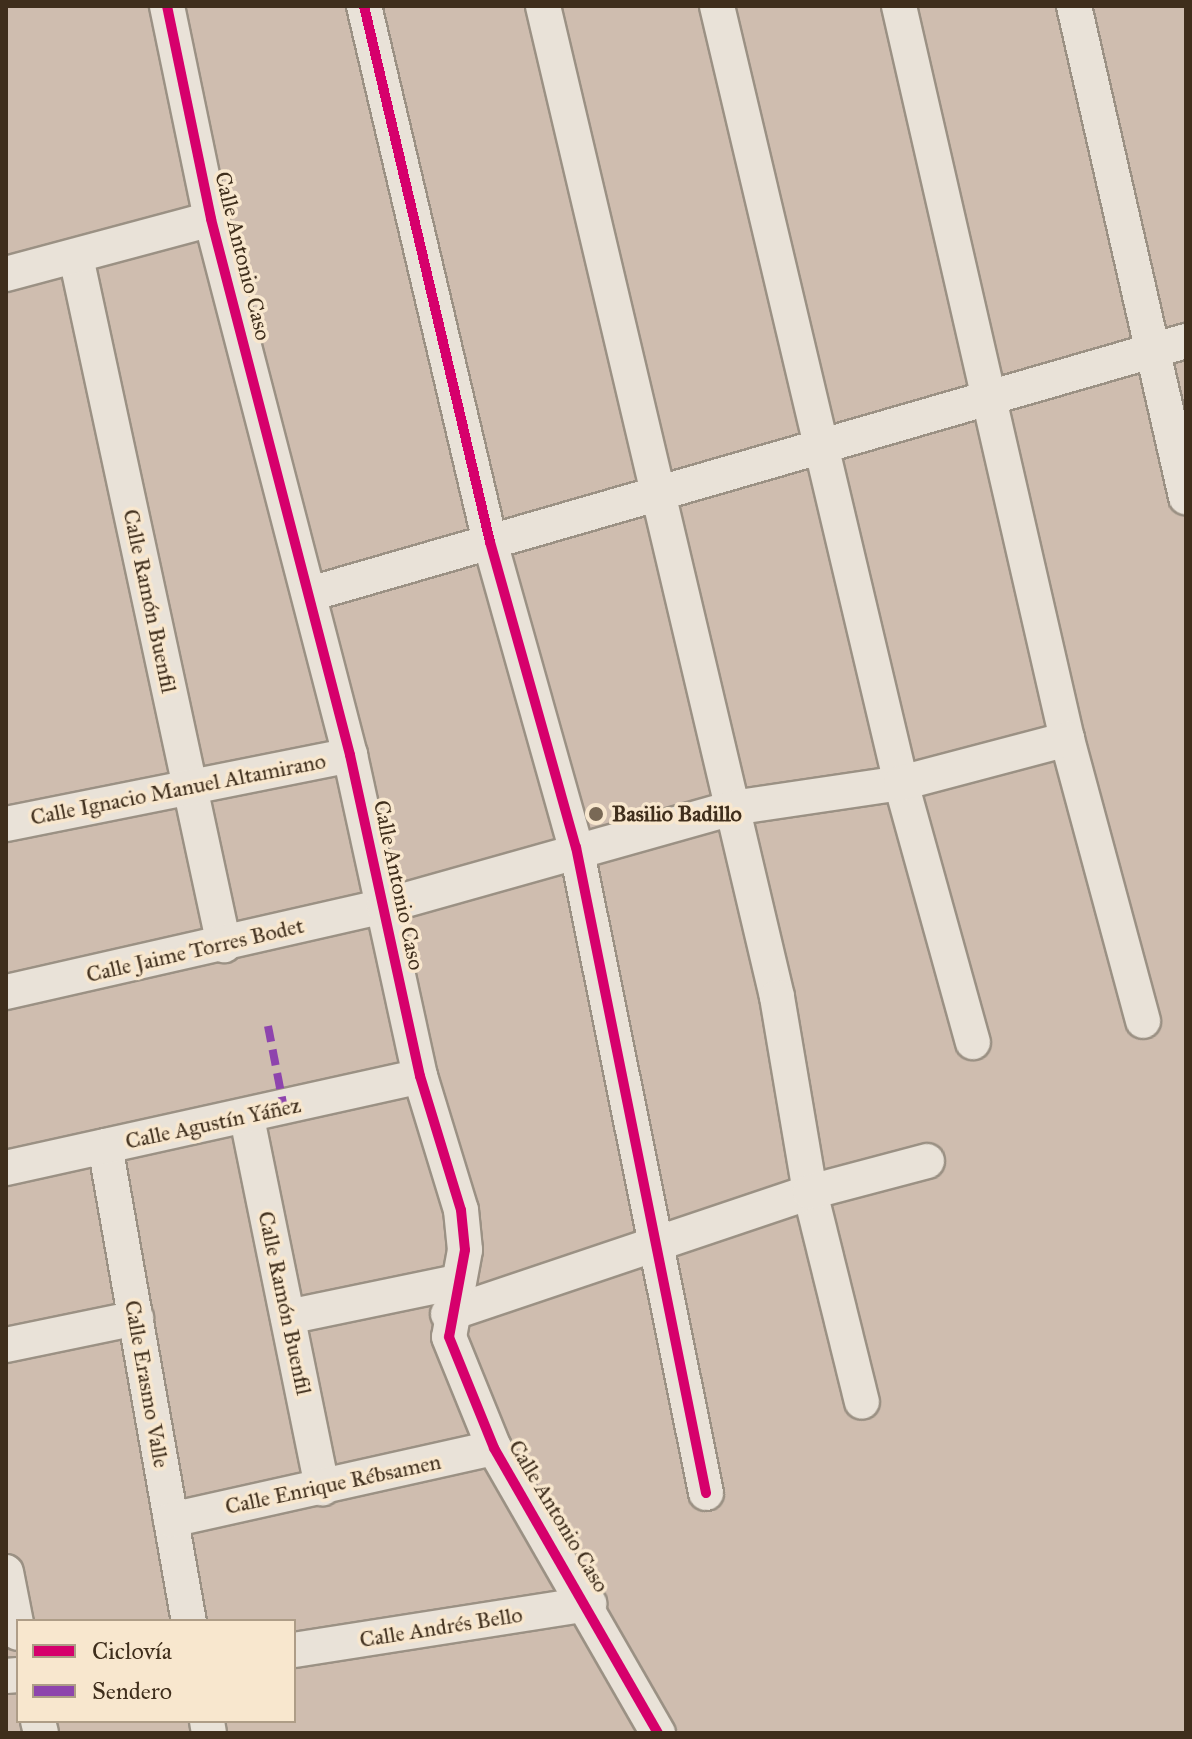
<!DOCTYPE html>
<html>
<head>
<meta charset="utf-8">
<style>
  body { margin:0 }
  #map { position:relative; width:1192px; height:1739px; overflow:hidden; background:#e6d7c3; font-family:"IM FELL Great Primer",serif }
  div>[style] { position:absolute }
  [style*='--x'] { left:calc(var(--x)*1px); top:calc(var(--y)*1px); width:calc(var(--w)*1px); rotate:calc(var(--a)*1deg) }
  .building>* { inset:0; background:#cfbdaf }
  .roads { filter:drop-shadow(2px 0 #9b9184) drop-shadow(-2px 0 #9b9184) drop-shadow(0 2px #9b9184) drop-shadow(0 -2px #9b9184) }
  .minor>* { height:34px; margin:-17px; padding:0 17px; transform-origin:17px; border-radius:17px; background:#e9e2d8 }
  .quiet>* { height:8px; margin-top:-4px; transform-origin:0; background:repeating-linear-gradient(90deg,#8e44ad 0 16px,transparent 0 24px) }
  .cycleway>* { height:10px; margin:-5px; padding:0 5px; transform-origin:5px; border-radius:5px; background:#d6006c }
  .dots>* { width:22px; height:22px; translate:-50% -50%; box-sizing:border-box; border:4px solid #f8e7ce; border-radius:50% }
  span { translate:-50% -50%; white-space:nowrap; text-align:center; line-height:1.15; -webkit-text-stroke:7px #f8e7ce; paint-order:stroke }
  .street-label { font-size:22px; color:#3f2e1c }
  .poi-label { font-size:22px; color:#3f2e1c; font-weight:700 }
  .left { translate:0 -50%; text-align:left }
  .frame { position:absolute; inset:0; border:8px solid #3f2e1c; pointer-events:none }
  .legend { position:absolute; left:16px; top:1619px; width:280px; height:104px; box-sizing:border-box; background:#f8e7ce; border:2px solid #ae9d87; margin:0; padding:10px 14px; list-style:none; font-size:24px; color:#3f2e1c }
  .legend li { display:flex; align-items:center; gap:16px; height:40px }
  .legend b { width:40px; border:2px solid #ae9d87 }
</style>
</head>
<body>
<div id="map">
  <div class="building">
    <i style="clip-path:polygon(evenodd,6px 6px,1186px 6px,1186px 1733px,6px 1733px,6px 6px,18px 1621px,294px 1621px,294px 1721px,18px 1721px,18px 1621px)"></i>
  </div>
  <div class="roads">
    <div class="minor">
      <i style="--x:167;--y:6;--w:217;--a:78.3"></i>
      <i style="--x:211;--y:219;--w:554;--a:75.46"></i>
      <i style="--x:350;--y:755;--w:329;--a:77.7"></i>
      <i style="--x:420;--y:1076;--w:140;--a:73"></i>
      <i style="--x:461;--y:1210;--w:40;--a:84.3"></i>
      <i style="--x:465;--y:1250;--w:88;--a:100.4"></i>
      <i style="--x:449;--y:1337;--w:120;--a:67.9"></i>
      <i style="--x:494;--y:1448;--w:329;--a:60.1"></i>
      <i style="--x:364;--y:6;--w:551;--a:76.77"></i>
      <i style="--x:490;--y:542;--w:317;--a:74.3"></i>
      <i style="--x:576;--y:847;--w:659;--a:78.62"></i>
      <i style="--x:543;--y:6;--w:1018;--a:76.71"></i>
      <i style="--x:777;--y:997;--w:198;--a:80.4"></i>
      <i style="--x:810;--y:1192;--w:216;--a:76.1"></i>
      <i style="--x:717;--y:6;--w:798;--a:76.68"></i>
      <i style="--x:901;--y:783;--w:269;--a:74.5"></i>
      <i style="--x:899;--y:6;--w:752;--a:77.09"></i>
      <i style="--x:1067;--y:739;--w:292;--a:74.9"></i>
      <i style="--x:1074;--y:6;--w:504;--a:77.15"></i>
      <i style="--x:76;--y:257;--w:704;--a:77.86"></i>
      <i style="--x:6;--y:274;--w:212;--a:-15"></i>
      <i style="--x:310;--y:594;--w:912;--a:-16.11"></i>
      <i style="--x:6;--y:824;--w:351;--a:-11.3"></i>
      <i style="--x:6;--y:992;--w:388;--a:-12.8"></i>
      <i style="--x:384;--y:906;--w:362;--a:-15.7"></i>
      <i style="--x:732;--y:808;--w:171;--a:-8.4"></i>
      <i style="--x:901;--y:783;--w:172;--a:-14.8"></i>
      <i style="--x:247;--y:1118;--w:378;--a:78.5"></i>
      <i style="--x:105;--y:1146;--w:482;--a:80"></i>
      <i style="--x:6;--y:1168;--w:424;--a:-12.5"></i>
      <i style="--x:448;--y:1314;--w:382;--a:-18.6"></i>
      <i style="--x:810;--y:1192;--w:121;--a:-14.8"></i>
      <i style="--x:288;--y:1317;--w:173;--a:-11.7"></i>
      <i style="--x:6;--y:1345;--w:133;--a:-11.7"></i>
      <i style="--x:171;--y:1520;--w:331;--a:-12.6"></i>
      <i style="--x:6;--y:1572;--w:62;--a:78.9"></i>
      <i style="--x:294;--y:1650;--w:299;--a:-8.9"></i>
      <i style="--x:6;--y:1676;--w:12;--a:-5"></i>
      <i style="--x:38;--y:1721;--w:12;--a:76"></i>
      <i style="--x:207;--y:1721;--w:12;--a:81"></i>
    </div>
  </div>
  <div class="quiet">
    <i style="--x:268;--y:1026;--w:84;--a:79"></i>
  </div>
  <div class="cycleway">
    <i style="--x:167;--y:6;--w:217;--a:78.3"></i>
    <i style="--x:211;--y:219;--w:554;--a:75.46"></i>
    <i style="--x:350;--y:755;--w:329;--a:77.7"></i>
    <i style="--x:420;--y:1076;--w:140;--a:73"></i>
    <i style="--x:461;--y:1210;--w:40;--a:84.3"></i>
    <i style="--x:465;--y:1250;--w:88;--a:100.4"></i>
    <i style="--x:449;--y:1337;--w:120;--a:67.9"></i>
    <i style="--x:494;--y:1448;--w:329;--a:60.1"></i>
    <i style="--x:364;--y:6;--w:551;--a:76.77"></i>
    <i style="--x:490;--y:542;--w:317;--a:74.3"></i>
    <i style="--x:576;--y:847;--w:659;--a:78.62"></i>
  </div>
  <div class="dots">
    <i style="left:596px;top:814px;background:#796956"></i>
  </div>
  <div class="street-label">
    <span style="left:243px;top:256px;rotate:76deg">Calle Antonio Caso</span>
    <span style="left:150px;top:601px;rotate:78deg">Calle Ramón Buenfil</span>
    <span style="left:178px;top:789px;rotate:-11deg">Calle Ignacio Manuel Altamirano</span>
    <span style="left:399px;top:885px;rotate:78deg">Calle Antonio Caso</span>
    <span style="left:195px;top:950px;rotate:-13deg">Calle Jaime Torres Bodet</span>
    <span style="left:213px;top:1123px;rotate:-12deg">Calle Agustín Yáñez</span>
    <span style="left:285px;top:1303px;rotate:78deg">Calle Ramón Buenfil</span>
    <span style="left:147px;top:1384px;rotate:80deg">Calle Erasmo Valle</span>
    <span style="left:333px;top:1484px;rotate:-12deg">Calle Enrique Rébsamen</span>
    <span style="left:559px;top:1516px;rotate:59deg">Calle Antonio Caso</span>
    <span style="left:441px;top:1627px;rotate:-9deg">Calle Andrés Bello</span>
  </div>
  <div class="poi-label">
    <span class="left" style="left:612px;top:814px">Basilio Badillo</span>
  </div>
  <div class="frame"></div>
  <ul class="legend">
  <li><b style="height:10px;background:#d6006c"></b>Ciclovía</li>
  <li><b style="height:10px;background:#8e44ad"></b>Sendero</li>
  </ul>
</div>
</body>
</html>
